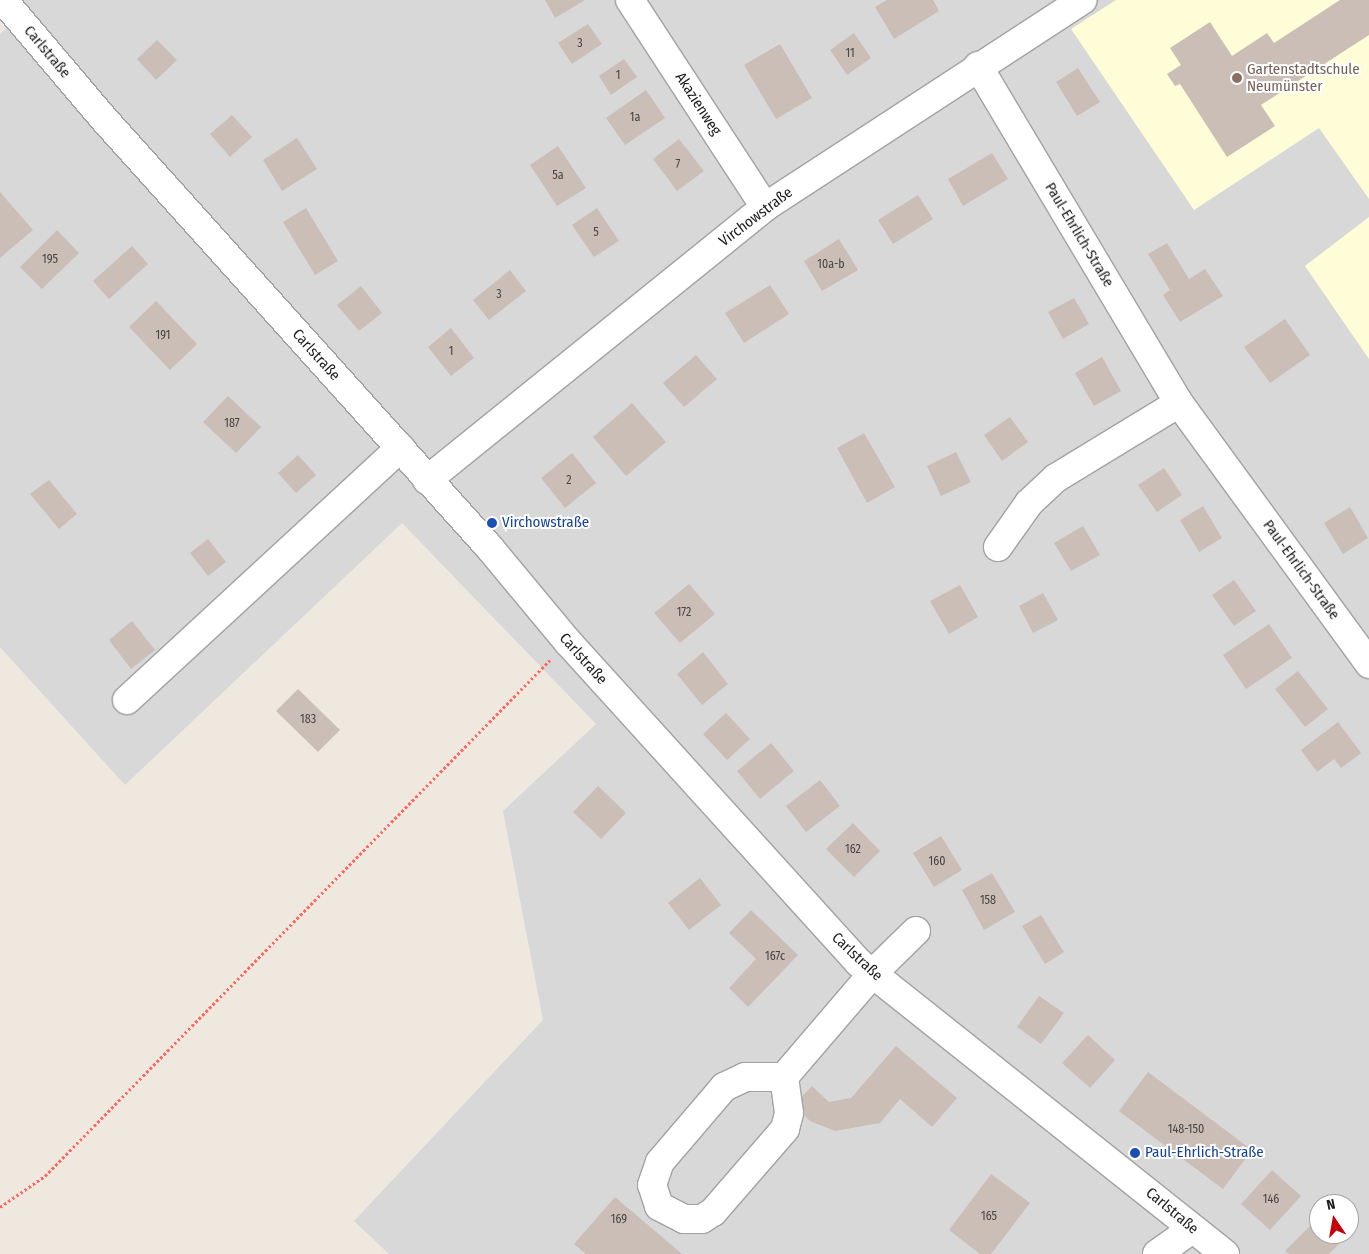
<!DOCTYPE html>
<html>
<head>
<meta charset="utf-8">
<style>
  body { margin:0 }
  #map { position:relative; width:1369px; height:1254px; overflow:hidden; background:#eee8df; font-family:"Fira Sans Condensed",sans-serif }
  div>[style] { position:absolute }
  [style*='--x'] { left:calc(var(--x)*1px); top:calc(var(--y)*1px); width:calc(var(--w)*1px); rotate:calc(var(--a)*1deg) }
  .residential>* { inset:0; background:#d9d8d8 }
  .education>* { inset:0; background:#fffdd7 }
  .building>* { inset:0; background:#cabeb6 }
  .path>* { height:3px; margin-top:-1.5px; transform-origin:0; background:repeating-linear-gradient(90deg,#ff685f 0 2.5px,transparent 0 5px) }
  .roads { filter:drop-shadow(1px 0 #a2a2a2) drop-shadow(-1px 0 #a2a2a2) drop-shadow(0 1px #a2a2a2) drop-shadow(0 -1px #a2a2a2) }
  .minor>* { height:28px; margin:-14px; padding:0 14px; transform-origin:14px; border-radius:14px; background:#fff }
  .dots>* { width:14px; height:14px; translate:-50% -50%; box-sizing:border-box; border:2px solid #fff; border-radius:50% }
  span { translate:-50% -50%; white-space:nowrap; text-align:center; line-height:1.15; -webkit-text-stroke:4px #fff; paint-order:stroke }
  .number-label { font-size:12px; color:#474442 }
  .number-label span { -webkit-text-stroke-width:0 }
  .street-label { font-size:15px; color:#1b1b1b }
  .education-label { font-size:15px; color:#785e54 }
  .left { translate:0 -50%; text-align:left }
  .transit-label { font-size:15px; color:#164399 }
  .north { position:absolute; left:1309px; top:1194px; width:50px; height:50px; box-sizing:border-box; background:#fff; border:1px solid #a4a4a4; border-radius:50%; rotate:348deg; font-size:14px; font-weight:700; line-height:20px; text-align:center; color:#1b1b1b }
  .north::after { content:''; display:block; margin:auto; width:18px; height:22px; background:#c60009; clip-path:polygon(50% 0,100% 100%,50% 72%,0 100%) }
</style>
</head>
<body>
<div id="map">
  <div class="residential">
    <i style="clip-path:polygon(evenodd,3px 0,1369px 0,1369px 1254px,389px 1254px,354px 1221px,543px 1020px,503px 811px,596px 724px,402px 523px,125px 785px,0 647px,0 34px,18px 18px,3px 0,1319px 1204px,1349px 1204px,1349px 1234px,1319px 1234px,1319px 1204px)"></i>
  </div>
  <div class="education">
    <i style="clip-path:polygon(1116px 0,1369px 0,1369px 199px,1319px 128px,1194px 210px,1071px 29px)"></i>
    <i style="clip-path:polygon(1369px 217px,1369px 359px,1305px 266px)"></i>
  </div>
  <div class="building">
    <i style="clip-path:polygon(545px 0,585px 0,555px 18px)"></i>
    <i style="clip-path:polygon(887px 0,933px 0,939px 11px,894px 39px,875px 7px)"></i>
    <i style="clip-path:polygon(1340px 0,1369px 0,1369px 35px,1261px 105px,1275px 126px,1227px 157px,1180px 84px,1175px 86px,1167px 74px,1181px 65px,1170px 48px,1210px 22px,1232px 56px,1267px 33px,1274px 43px)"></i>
    <i style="clip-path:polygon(588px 24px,602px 44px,572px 64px,558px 43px)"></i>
    <i style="clip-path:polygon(854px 33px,871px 58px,847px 75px,830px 50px)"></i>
    <i style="clip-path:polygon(157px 40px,177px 60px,156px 80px,137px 59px)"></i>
    <i style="clip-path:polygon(780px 44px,812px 98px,776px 119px,744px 65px)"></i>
    <i style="clip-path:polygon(624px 59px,637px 77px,611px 95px,599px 76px)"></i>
    <i style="clip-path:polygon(1078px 68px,1100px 102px,1077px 116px,1056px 82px)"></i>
    <i style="clip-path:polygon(646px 90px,665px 118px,625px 145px,606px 118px)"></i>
    <i style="clip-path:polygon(232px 115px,252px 137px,230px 157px,210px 134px)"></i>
    <i style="clip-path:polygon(297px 138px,317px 169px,282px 191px,263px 160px)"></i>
    <i style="clip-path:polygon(679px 139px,704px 171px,677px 191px,653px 159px)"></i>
    <i style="clip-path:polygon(558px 146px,586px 188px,557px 206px,530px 165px)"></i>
    <i style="clip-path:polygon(992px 153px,1008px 179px,963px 206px,948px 179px)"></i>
    <i style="clip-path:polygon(0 192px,33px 230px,0 258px)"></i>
    <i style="clip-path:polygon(918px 195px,933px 219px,893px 244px,878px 220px)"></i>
    <i style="clip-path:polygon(306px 208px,338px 261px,315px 275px,283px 222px)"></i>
    <i style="clip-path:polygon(597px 208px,619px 241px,594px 257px,572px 225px)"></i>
    <i style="clip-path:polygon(57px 230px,79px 253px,42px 289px,20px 267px)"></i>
    <i style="clip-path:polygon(839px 239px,858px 270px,822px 291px,804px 261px)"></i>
    <i style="clip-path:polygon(1167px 243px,1189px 279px,1205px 269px,1223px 296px,1180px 322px,1163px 295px,1170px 290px,1148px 254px)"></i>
    <i style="clip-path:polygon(132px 246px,148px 264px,109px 299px,93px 281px)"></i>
    <i style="clip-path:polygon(510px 270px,526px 291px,489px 320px,473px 300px)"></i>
    <i style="clip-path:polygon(770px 285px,789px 314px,744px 343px,725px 313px)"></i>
    <i style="clip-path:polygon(361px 286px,382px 313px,359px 331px,337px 305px)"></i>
    <i style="clip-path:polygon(1074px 298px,1089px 324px,1063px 339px,1048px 312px)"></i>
    <i style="clip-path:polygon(156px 301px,197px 344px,170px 370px,129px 327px)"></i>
    <i style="clip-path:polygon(1285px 319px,1310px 355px,1270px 383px,1244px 347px)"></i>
    <i style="clip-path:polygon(451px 328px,474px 358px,451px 376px,428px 347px)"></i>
    <i style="clip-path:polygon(696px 355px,717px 379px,684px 407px,663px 383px)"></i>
    <i style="clip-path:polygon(1102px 357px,1121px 391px,1094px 406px,1075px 373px)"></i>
    <i style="clip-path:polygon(228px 396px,261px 427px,236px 453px,203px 422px)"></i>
    <i style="clip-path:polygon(632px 403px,666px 442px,626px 476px,593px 437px)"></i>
    <i style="clip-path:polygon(1010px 417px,1028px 442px,1002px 461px,984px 435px)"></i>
    <i style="clip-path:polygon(864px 433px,895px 487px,867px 503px,837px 448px)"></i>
    <i style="clip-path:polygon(956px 452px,971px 482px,941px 496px,927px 466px)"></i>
    <i style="clip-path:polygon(572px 453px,596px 483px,565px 508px,541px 478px)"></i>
    <i style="clip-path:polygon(298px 455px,316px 475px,296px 493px,278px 473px)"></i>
    <i style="clip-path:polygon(1164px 468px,1182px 495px,1157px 512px,1138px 485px)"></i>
    <i style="clip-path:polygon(49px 480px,77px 514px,59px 529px,30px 494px)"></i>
    <i style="clip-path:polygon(1203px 506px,1222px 538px,1199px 552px,1180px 520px)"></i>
    <i style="clip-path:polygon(1350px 507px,1368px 538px,1343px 554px,1324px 523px)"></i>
    <i style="clip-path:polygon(1083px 526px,1100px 555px,1071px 571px,1054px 543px)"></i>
    <i style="clip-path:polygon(208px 539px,226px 562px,208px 576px,190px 553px)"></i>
    <i style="clip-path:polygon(1234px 580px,1256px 611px,1234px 626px,1212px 595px)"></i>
    <i style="clip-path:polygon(689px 584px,715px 614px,680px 643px,654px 613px)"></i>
    <i style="clip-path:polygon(960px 585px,978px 617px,949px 634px,930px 601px)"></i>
    <i style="clip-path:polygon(1043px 593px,1058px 620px,1033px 633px,1019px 606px)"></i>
    <i style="clip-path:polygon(132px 621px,155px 650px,131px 669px,109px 640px)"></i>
    <i style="clip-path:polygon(1269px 624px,1292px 658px,1246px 689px,1223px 655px)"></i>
    <i style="clip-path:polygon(703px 652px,728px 684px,702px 705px,677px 674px)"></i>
    <i style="clip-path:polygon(1298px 671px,1328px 709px,1305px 727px,1275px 689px)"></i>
    <i style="clip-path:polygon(298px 689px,340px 730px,318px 752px,276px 711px)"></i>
    <i style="clip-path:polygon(726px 713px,750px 739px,727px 760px,703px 734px)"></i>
    <i style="clip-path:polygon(1338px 722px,1361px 753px,1341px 768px,1334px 759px,1317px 772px,1301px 750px)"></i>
    <i style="clip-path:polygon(771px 743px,794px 771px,760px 799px,737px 771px)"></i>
    <i style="clip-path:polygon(820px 780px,840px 806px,806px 832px,786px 806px)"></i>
    <i style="clip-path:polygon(598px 786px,626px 813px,601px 839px,573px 812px)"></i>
    <i style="clip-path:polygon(853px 823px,880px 851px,854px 877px,826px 849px)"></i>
    <i style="clip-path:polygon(941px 836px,962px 870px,934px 887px,913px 853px)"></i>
    <i style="clip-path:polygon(992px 873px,1015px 912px,984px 930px,962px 890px)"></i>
    <i style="clip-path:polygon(700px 878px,721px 905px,689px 930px,668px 903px)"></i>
    <i style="clip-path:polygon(751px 910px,798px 955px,748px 1007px,729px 988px,756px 959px,729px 933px)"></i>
    <i style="clip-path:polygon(1041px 915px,1064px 952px,1045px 964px,1022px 926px)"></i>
    <i style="clip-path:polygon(1039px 996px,1064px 1013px,1041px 1044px,1017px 1027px)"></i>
    <i style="clip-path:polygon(1088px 1035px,1115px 1060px,1090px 1088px,1062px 1063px)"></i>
    <i style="clip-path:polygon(896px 1046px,957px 1098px,932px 1127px,900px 1099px,880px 1123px,835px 1131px,810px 1121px,794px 1105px,812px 1086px,829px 1102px,851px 1098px)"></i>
    <i style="clip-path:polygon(1148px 1072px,1252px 1150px,1223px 1189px,1119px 1111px)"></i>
    <i style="clip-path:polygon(1272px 1170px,1301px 1196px,1270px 1230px,1241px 1204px)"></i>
    <i style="clip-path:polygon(991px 1174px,1030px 1203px,991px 1254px,980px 1254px,949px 1230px)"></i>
    <i style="clip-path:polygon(615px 1197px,682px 1254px,586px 1254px,574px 1244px)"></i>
    <i style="clip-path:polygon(1316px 1220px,1319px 1223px,1319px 1234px,1330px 1234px,1340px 1243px,1329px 1254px,1289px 1254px,1285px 1251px)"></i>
  </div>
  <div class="path">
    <i style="--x:0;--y:1207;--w:55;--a:-34.6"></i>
    <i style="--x:45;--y:1176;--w:722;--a:-45.62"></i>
  </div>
  <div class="roads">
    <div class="minor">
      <i style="--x:3;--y:0;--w:156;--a:49.7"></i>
      <i style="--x:104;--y:119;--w:576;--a:48.03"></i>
      <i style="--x:489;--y:547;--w:124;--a:50.3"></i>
      <i style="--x:568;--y:642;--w:432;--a:47.8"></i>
      <i style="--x:858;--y:962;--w:469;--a:38.5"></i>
      <i style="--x:630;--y:0;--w:247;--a:56.9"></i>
      <i style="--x:978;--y:66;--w:392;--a:59.2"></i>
      <i style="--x:1179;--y:403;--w:323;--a:53.9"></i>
      <i style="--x:427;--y:480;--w:434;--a:-38.9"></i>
      <i style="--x:765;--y:207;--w:379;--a:-33.1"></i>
      <i style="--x:998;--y:547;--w:54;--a:-54.8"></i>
      <i style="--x:1029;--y:503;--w:37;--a:-43"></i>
      <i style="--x:1056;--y:478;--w:144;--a:-31.4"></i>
      <i style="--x:127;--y:700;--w:372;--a:-42.7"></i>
      <i style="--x:784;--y:1077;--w:36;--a:82"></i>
      <i style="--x:789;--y:1113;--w:16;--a:104"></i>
      <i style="--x:785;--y:1129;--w:110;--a:130.9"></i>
      <i style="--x:713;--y:1212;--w:13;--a:148"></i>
      <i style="--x:702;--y:1219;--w:18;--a:180"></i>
      <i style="--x:684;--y:1219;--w:28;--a:-153"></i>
      <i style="--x:659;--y:1206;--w:22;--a:-108"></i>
      <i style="--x:652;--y:1185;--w:24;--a:-71"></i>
      <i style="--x:660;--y:1162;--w:99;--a:-49.5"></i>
      <i style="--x:724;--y:1087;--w:23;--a:-25"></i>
      <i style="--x:745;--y:1077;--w:39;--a:0"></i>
      <i style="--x:784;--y:1077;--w:137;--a:-49.4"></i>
      <i style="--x:873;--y:973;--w:60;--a:-44.3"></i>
      <i style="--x:1157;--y:1254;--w:43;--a:-35.5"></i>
    </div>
  </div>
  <div class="dots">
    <i style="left:1237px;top:78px;background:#8d6e63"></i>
    <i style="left:492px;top:523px;background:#1a4fb4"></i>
    <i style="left:1135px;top:1153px;background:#1a4fb4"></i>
  </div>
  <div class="number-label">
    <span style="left:580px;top:44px">3</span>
    <span style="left:850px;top:54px">11</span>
    <span style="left:618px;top:76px">1</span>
    <span style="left:635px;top:118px">1a</span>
    <span style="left:678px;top:165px">7</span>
    <span style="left:558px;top:176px">5a</span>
    <span style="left:596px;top:233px">5</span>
    <span style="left:50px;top:260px">195</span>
    <span style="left:831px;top:265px">10a-b</span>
    <span style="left:499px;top:295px">3</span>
    <span style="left:163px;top:336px">191</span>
    <span style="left:451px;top:352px">1</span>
    <span style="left:232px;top:424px">187</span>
    <span style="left:569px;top:481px">2</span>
    <span style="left:684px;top:613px">172</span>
    <span style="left:308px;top:720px">183</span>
    <span style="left:853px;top:850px">162</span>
    <span style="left:937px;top:862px">160</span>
    <span style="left:988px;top:901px">158</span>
    <span style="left:775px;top:957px">167c</span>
    <span style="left:1186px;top:1130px">148-150</span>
    <span style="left:1271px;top:1200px">146</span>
    <span style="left:989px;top:1217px">165</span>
    <span style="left:619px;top:1220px">169</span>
  </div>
  <div class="street-label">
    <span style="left:47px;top:52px;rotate:50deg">Carlstraße</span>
    <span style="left:698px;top:104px;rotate:57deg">Akazienweg</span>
    <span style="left:756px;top:217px;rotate:-37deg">Virchowstraße</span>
    <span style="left:1079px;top:235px;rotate:59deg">Paul-Ehrlich-Straße</span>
    <span style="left:316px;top:355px;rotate:48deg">Carlstraße</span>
    <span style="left:1301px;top:570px;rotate:54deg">Paul-Ehrlich-Straße</span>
    <span style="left:583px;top:659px;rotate:48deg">Carlstraße</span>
    <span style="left:857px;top:957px;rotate:43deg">Carlstraße</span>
    <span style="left:1172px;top:1211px;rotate:40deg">Carlstraße</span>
  </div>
  <div class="education-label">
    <span class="left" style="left:1247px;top:78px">Gartenstadtschule<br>Neumünster</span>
  </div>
  <div class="transit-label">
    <span class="left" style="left:502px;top:523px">Virchowstraße</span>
    <span class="left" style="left:1145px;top:1153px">Paul-Ehrlich-Straße</span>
  </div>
  <div class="north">N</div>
</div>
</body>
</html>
